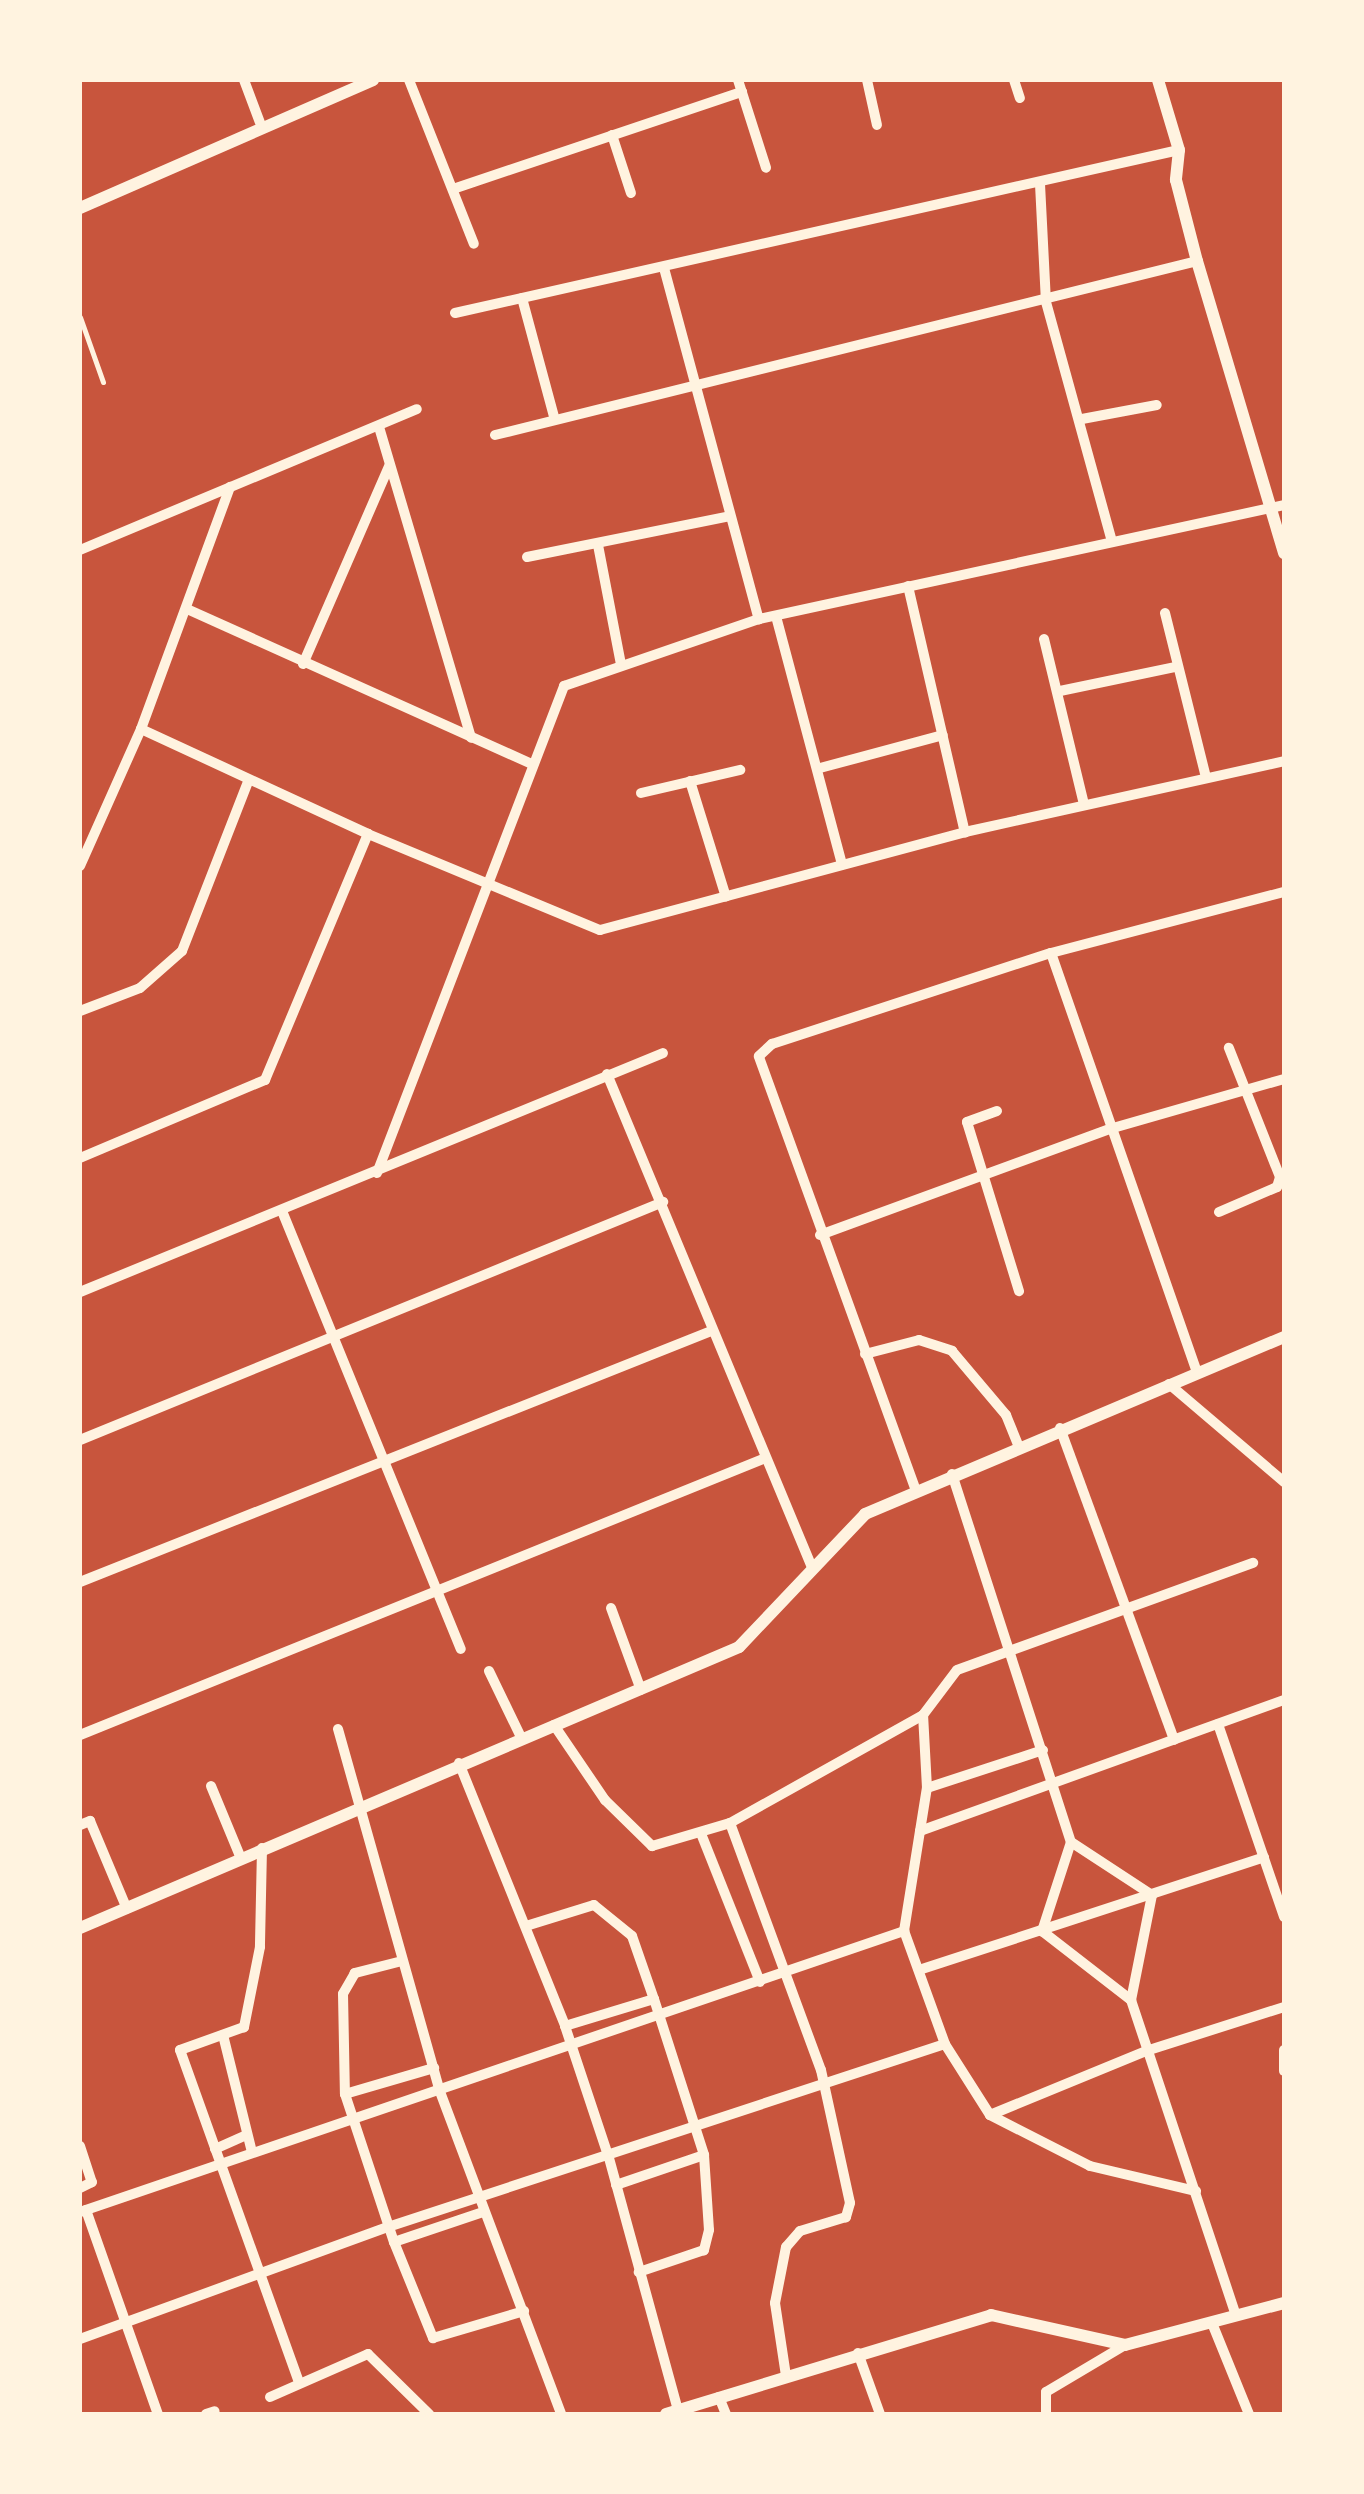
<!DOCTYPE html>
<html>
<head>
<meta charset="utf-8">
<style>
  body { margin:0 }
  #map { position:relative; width:1364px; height:2494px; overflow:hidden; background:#c8553d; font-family:"Work Sans",sans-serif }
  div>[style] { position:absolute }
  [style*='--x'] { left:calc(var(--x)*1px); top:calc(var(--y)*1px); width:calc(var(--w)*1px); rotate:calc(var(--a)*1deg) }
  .service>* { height:5px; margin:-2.5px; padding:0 2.5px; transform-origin:2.5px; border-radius:2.5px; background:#fff3e0 }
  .minor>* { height:10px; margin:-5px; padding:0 5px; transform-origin:5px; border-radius:5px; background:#fff3e0 }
  .tertiary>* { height:12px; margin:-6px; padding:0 6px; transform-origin:6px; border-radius:6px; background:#fff3e0 }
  span { translate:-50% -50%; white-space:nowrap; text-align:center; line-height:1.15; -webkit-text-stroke:8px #fff3e0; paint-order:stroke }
  .frame { position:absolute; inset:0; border:82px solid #fff3e0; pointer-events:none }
</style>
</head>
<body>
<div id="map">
  <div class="service">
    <i style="--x:80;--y:317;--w:69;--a:70.5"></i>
  </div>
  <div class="minor">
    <i style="--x:244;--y:80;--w:51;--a:69.4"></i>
    <i style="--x:409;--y:80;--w:176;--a:68.4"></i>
    <i style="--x:738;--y:80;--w:92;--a:72.3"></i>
    <i style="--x:867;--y:80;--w:46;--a:77.5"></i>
    <i style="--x:1014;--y:80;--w:19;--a:72"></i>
    <i style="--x:612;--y:135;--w:61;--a:71.9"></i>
    <i style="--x:1040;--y:184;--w:118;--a:87.1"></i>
    <i style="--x:1046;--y:302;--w:248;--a:74.6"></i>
    <i style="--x:453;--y:189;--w:305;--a:-18.6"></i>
    <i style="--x:664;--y:268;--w:364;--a:74.9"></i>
    <i style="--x:522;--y:298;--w:123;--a:74.9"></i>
    <i style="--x:455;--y:313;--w:742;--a:-12.69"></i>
    <i style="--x:1082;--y:419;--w:76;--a:-10.6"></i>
    <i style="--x:379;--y:427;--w:324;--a:73.5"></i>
    <i style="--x:495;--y:435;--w:723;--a:-13.92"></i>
    <i style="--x:598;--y:545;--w:122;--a:79.1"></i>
    <i style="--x:80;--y:550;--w:365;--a:-22.7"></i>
    <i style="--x:527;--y:557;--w:207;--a:-11.4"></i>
    <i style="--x:908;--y:586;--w:253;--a:77"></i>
    <i style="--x:187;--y:609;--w:378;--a:24.2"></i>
    <i style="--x:1165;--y:613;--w:169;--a:76"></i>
    <i style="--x:777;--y:620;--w:253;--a:75.1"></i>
    <i style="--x:1044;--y:639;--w:170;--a:76.4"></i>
    <i style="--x:303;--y:664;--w:216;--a:-66.5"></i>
    <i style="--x:1060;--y:691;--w:117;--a:-11.8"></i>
    <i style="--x:141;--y:729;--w:250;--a:24.8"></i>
    <i style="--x:368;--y:834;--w:251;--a:22.5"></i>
    <i style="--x:600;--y:930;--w:378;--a:-15"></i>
    <i style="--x:965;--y:832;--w:327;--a:-12.5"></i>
    <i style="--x:820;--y:768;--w:127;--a:-15"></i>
    <i style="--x:690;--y:781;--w:121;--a:72.8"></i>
    <i style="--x:641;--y:793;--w:102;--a:-13.1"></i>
    <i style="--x:80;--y:866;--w:150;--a:-66"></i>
    <i style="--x:141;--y:729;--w:258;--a:-69.8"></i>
    <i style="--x:1051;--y:953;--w:444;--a:70.8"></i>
    <i style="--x:80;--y:1011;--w:64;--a:-21"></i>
    <i style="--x:140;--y:988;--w:56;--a:-41.4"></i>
    <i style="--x:182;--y:951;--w:181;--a:-68.7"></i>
    <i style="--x:607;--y:1074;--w:532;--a:67.44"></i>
    <i style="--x:997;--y:1111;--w:32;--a:160"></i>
    <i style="--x:967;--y:1122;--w:177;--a:72.9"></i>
    <i style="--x:80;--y:1158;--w:201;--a:-22.9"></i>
    <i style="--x:265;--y:1080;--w:267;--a:-67.3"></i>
    <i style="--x:377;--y:1173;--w:522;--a:-68.99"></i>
    <i style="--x:564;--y:686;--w:206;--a:-19"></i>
    <i style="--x:759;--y:619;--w:537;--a:-12.25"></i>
    <i style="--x:282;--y:1211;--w:473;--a:67.8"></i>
    <i style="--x:1219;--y:1212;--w:63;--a:-23.3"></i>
    <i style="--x:1277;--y:1187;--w:10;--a:-73"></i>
    <i style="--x:1280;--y:1177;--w:139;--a:-111.6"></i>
    <i style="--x:820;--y:1235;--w:312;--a:-20.1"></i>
    <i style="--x:1113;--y:1128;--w:178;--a:-16"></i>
    <i style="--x:80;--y:1292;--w:630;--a:-22.29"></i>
    <i style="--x:865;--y:1354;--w:56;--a:-14.5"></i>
    <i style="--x:919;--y:1340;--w:35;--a:18"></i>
    <i style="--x:952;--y:1351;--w:84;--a:49.8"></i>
    <i style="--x:1006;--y:1415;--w:32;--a:68"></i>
    <i style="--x:1169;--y:1384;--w:151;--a:40.4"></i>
    <i style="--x:1060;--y:1428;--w:332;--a:69.9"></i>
    <i style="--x:80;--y:1440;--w:630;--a:-22.21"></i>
    <i style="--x:952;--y:1474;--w:387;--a:72.1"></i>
    <i style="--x:1071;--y:1842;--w:97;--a:33.2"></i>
    <i style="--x:1152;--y:1895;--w:107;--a:101.3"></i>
    <i style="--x:1131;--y:2000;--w:333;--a:71.6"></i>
    <i style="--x:915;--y:1488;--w:459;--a:-109.9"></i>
    <i style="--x:759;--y:1056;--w:18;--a:-43"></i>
    <i style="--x:772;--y:1044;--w:293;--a:-18.1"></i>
    <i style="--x:1051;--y:953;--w:241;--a:-14.7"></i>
    <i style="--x:80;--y:1582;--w:679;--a:-21.69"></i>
    <i style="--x:611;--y:1608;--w:87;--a:69.9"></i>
    <i style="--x:489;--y:1671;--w:71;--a:64.2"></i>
    <i style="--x:1218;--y:1724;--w:204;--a:71.1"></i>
    <i style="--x:554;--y:1725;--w:91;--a:55.8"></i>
    <i style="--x:605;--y:1800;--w:66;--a:44.4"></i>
    <i style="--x:652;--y:1846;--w:81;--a:-16.4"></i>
    <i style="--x:730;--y:1823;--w:221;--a:-29.2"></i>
    <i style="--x:338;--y:1729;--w:374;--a:74.3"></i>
    <i style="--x:439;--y:2089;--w:347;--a:69.4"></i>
    <i style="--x:80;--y:1735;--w:737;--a:-22"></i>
    <i style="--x:459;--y:1763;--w:284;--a:68"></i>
    <i style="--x:565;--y:2026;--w:139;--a:71.6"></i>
    <i style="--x:609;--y:2158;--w:261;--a:74.7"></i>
    <i style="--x:211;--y:1786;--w:76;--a:67.5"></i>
    <i style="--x:927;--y:1788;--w:122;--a:-18.1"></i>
    <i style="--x:730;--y:1823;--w:263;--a:69.8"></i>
    <i style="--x:821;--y:2070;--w:136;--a:77.7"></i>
    <i style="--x:850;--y:2203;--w:15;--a:106"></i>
    <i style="--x:846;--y:2217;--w:48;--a:163.1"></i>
    <i style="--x:800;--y:2231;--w:21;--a:131"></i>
    <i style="--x:786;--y:2247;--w:57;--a:101.1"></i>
    <i style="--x:775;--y:2303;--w:74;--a:81.4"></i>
    <i style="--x:80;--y:1825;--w:11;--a:-22"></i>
    <i style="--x:90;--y:1821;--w:95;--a:67.2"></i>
    <i style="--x:920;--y:1831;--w:387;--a:-19.8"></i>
    <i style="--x:702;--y:1836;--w:157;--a:68.3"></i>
    <i style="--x:1071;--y:1842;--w:94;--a:108"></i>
    <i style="--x:1042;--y:1931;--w:113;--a:37.8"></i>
    <i style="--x:262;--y:1848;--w:99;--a:91.2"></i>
    <i style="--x:260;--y:1947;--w:82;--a:101.3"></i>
    <i style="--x:244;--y:2027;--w:68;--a:160.2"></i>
    <i style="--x:180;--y:2050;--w:354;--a:70.3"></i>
    <i style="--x:526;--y:1926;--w:71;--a:-17.2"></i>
    <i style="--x:594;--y:1905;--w:49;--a:39.2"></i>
    <i style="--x:632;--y:1936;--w:67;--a:70.8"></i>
    <i style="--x:654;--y:1999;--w:164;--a:72.2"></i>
    <i style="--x:704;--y:2155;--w:75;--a:86.2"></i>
    <i style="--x:709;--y:2230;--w:21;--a:104"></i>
    <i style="--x:704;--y:2250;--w:69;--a:161.3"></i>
    <i style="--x:402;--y:1961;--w:49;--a:165.7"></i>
    <i style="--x:355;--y:1973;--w:24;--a:120"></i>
    <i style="--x:343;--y:1994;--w:100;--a:88.9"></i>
    <i style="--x:345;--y:2094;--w:156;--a:71.7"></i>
    <i style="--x:394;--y:2242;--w:104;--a:67.9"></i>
    <i style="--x:433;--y:2338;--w:95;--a:-16.5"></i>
    <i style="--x:919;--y:1970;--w:363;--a:-18.1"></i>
    <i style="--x:565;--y:2026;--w:93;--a:-16.9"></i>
    <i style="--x:223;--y:2035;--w:121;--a:76.1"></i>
    <i style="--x:1284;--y:2050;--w:21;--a:90"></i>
    <i style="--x:345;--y:2094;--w:93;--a:-16.3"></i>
    <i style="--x:990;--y:2115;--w:84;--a:-122.4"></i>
    <i style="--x:945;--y:2044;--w:120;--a:-109.9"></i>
    <i style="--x:904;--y:1931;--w:145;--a:-80.9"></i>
    <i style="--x:927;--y:1788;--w:73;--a:-93.1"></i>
    <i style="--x:923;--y:1715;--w:56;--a:-52.9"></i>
    <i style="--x:957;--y:1670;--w:315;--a:-19.9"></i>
    <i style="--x:990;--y:2115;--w:169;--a:-22.3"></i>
    <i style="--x:1146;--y:2051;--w:145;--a:-17.7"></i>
    <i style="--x:990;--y:2115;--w:112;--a:27"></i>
    <i style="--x:1090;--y:2166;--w:109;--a:13.3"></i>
    <i style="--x:80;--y:2146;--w:38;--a:72"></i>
    <i style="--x:92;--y:2182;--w:13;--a:153"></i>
    <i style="--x:215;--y:2149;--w:35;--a:-24"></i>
    <i style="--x:616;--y:2185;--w:93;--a:-18.8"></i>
    <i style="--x:86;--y:2210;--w:216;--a:70.6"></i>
    <i style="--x:80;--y:2212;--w:871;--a:-18.83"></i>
    <i style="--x:394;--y:2242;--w:94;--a:-18.6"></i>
    <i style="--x:1212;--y:2323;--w:98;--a:67.9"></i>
    <i style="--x:80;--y:2339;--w:331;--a:-20"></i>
    <i style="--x:391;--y:2226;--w:583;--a:-18.19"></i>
    <i style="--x:858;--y:2353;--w:65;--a:70.2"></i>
    <i style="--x:270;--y:2397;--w:107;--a:-23.7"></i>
    <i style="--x:368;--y:2354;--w:86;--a:44.5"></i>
    <i style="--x:719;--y:2397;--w:18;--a:68"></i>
    <i style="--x:206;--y:2414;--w:9;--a:-18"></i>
    <i style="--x:1046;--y:2414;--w:22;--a:-90"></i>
    <i style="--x:1046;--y:2392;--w:92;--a:-30.7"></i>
  </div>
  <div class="tertiary">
    <i style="--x:1158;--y:80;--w:73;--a:73.3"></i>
    <i style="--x:1179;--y:150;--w:30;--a:96"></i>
    <i style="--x:1176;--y:180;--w:84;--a:75.5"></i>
    <i style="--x:1197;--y:261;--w:305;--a:73.4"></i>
    <i style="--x:80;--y:208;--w:320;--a:-23.6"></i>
    <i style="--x:80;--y:1928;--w:716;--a:-23.09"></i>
    <i style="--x:739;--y:1647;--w:183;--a:-46.5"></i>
    <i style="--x:865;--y:1514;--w:455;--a:-22.9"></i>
    <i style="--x:666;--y:2414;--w:340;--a:-16.9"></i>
    <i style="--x:991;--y:2315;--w:137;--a:12.6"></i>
    <i style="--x:1125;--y:2345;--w:164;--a:-14.8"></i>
  </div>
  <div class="frame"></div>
</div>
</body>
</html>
